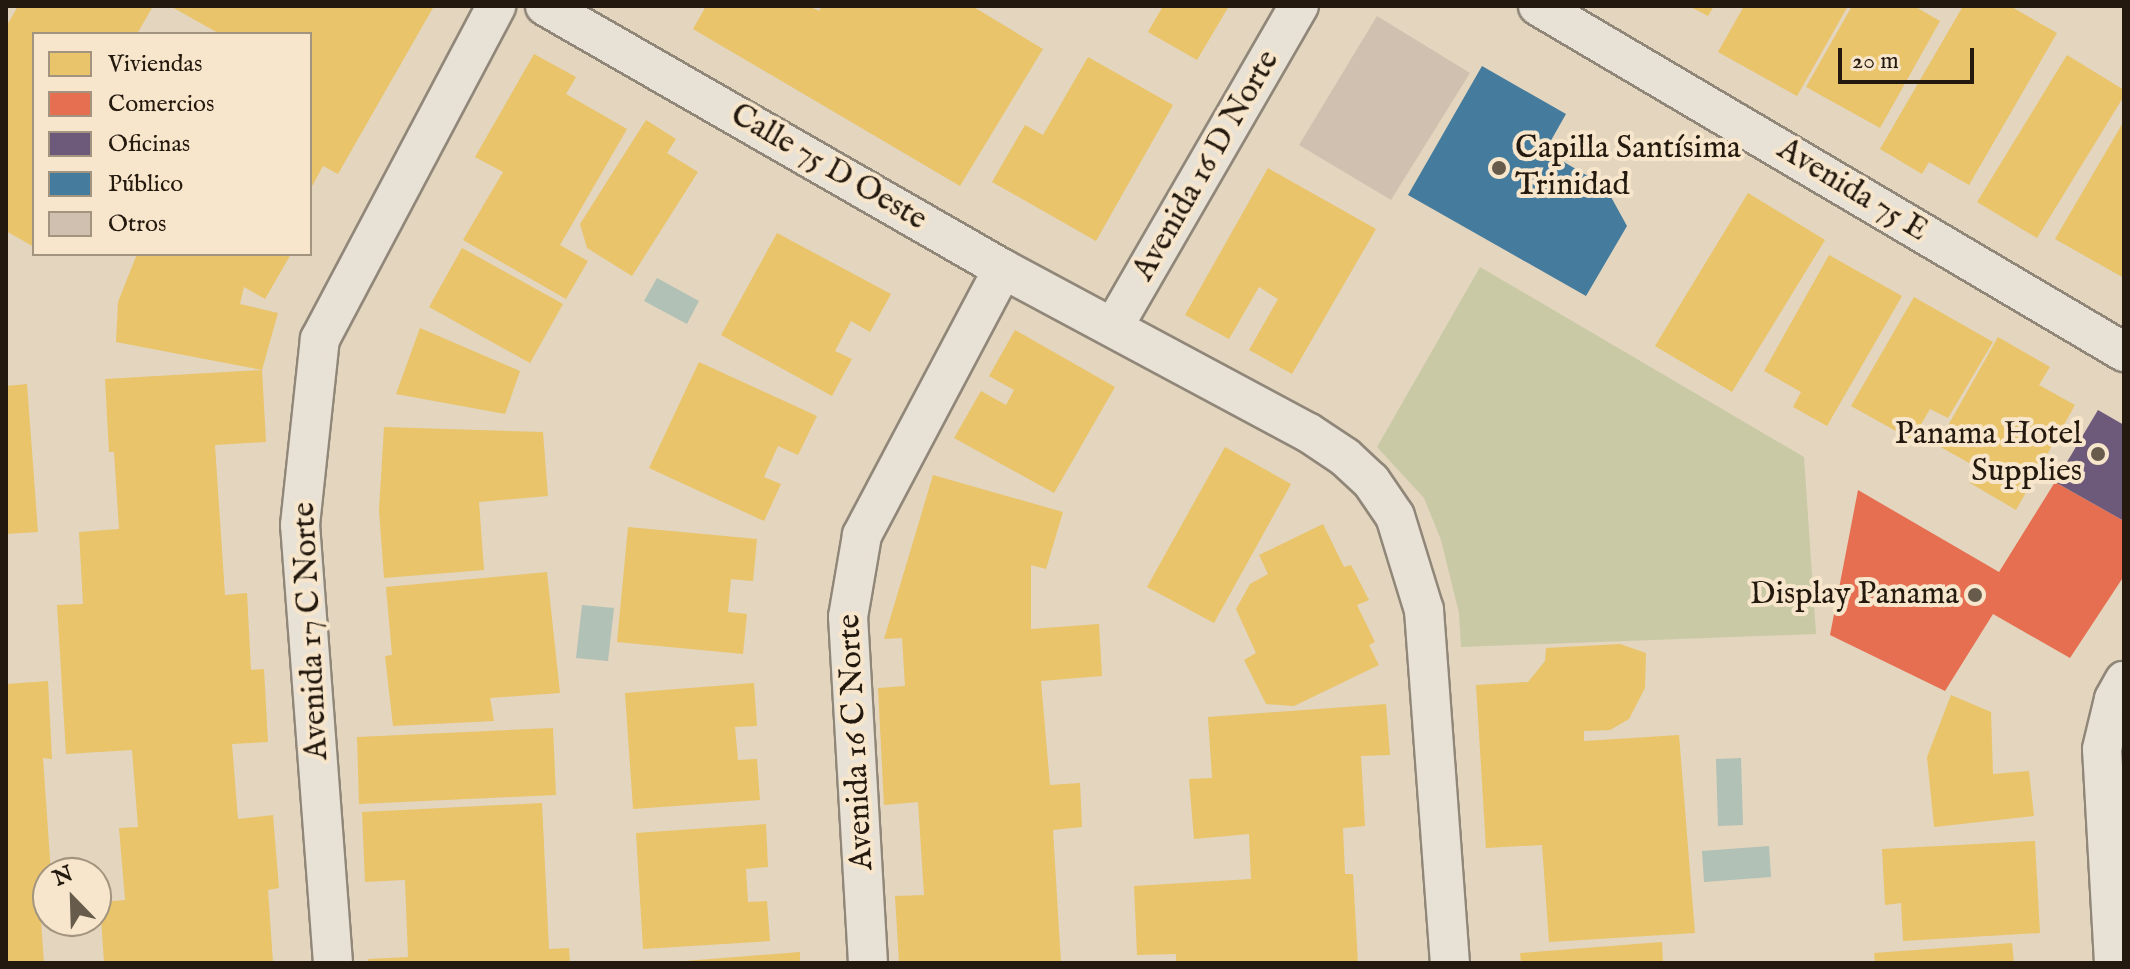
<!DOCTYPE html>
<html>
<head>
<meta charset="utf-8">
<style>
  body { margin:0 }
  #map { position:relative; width:2130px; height:969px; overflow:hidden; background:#e3d5be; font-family:"IM FELL English",serif }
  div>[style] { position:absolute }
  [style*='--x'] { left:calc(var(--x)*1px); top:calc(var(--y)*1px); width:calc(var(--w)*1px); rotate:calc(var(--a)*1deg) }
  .green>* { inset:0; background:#c9c9a5 }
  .water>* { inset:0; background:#b1c1b5 }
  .homes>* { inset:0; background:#e9c46a }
  .shops>* { inset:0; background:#e76f51 }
  .offices>* { inset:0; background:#6d597a }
  .public>* { inset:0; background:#457b9d }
  .building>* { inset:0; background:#d0c0b0 }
  .roads { filter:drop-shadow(2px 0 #908779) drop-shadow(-2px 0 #908779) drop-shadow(0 2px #908779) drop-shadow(0 -2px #908779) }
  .minor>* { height:38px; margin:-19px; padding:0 19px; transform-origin:19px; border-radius:19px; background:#e8e1d5 }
  .dots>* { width:22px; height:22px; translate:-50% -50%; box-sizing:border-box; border:4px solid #f7e6cb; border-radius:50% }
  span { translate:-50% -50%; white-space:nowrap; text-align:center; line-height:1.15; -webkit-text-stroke:8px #f7e6cb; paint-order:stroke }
  .poi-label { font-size:32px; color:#24190e }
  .left { translate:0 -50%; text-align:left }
  .right { translate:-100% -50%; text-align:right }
  .street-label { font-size:32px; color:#24190e }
  .frame { position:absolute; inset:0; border:8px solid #24190e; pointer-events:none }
  .legend { position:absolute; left:32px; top:32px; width:280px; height:224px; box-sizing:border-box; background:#f7e6cb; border:2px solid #a3947f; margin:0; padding:10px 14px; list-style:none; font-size:24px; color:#24190e }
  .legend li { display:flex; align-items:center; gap:16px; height:40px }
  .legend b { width:40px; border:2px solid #a3947f }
  .north { position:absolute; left:32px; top:857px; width:80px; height:80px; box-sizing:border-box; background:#f7e6cb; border:2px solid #a3947f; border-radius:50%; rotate:337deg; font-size:22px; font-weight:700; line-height:32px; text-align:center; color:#24190e }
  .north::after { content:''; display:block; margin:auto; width:28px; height:36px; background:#675b4c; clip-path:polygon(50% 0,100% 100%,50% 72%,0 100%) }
  .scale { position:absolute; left:1838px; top:48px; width:136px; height:36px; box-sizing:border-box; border:4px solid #24190e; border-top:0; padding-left:10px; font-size:24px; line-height:28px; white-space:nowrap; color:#24190e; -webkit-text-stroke:6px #f7e6cb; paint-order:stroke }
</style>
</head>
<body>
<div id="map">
  <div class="green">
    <i style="clip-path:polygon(1480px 267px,1804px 457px,1816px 634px,1461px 647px,1459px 613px,1441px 540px,1424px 498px,1377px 447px)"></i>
  </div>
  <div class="water">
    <i style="clip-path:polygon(657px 278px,699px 301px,687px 324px,644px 301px)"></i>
    <i style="clip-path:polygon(582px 605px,614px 608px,608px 661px,576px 658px)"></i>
    <i style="clip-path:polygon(1741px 758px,1743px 825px,1718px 826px,1716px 759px)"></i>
    <i style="clip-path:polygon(1769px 846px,1771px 877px,1704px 882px,1702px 851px)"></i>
  </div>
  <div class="homes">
    <i style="clip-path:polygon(18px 6px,153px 6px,137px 34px,34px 34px,34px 247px,6px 231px,6px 27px)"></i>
    <i style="clip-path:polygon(170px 6px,434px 6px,338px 174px,323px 166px,310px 190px,310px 34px,220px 34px)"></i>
    <i style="clip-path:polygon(706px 6px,809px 6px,819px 11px,822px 6px,972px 6px,1043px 49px,960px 186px,693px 29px)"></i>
    <i style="clip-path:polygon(1163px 6px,1229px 6px,1197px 60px,1148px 32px)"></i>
    <i style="clip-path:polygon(1689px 6px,1714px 6px,1708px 16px)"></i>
    <i style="clip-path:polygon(1744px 6px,1848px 6px,1797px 96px,1718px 52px)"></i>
    <i style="clip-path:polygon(1852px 6px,1914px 6px,1940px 21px,1880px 128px,1806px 87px)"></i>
    <i style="clip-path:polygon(1963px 6px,2010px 6px,2057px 33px,1969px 185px,1929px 162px,1922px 174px,1880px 149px)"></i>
    <i style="clip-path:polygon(534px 54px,576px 77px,566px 94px,627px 129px,560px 245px,588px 261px,566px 299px,463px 240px,503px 172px,475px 157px)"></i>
    <i style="clip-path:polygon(2067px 55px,2124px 90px,2124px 96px,2037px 238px,1977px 202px)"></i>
    <i style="clip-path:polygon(1088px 57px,1173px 105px,1096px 241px,992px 182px,1025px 125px,1043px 135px)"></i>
    <i style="clip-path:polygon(646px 120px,676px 139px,667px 153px,698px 172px,632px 276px,587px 248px,580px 224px)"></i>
    <i style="clip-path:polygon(2124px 121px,2124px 278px,2055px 239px)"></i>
    <i style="clip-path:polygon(1268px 168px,1376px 229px,1292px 374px,1249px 350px,1278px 299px,1259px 287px,1229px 339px,1185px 315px)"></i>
    <i style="clip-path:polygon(1748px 193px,1825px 240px,1732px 392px,1655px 346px)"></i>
    <i style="clip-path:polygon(777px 233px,891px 294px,870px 332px,851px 321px,835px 351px,852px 359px,832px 396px,721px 335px)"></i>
    <i style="clip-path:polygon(462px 248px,563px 304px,530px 363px,429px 307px)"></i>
    <i style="clip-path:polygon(137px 254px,291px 254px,265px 299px,244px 287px,240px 304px,278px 313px,262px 370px,266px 442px,215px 445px,225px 595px,247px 593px,251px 670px,264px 669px,268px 742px,232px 744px,238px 819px,273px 815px,279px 888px,268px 890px,273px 963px,104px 963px,100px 902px,125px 900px,119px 828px,138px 827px,132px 750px,66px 754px,57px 605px,83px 604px,79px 532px,119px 529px,114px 452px,109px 452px,105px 379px,262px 370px,116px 342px,118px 302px)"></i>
    <i style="clip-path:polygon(1829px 255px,1902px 296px,1827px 426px,1793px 407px,1801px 392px,1764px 371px)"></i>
    <i style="clip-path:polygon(1914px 297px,1993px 342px,1948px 418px,1930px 409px,1912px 440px,1851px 406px)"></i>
    <i style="clip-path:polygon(420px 328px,520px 371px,505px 414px,396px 394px)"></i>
    <i style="clip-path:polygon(1015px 330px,1115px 387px,1054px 493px,954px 438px,981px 391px,1006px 405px,1014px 390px,989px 376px)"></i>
    <i style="clip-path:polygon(1998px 337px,2050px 367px,2039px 385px,2075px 405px,2016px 510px,1970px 483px,1978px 468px,1937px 445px)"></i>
    <i style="clip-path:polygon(699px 362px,817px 416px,798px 455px,778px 446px,764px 477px,781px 484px,764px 521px,649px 468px)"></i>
    <i style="clip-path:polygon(27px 384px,38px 532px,6px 534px,6px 386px)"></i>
    <i style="clip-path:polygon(384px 427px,543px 432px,548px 496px,479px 502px,484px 570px,384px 578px,379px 510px)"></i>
    <i style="clip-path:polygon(1225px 447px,1291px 484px,1214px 623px,1147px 587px)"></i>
    <i style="clip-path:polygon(933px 475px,1063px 512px,1046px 569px,1031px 565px,1031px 629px,1099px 624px,1102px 676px,1041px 681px,1050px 785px,1080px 783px,1082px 827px,1053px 830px,1061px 963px,899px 963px,895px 896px,924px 895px,918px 802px,884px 805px,878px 688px,905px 686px,902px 638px,884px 639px)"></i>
    <i style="clip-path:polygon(1323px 524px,1344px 567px,1351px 565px,1369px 600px,1357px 605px,1375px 642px,1369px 645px,1379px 665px,1294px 706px,1266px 704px,1244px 660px,1256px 653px,1236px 609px,1250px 584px,1268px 574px,1259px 555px)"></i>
    <i style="clip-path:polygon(628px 527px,757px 539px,753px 581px,731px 579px,728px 612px,747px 614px,743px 654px,617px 642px)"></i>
    <i style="clip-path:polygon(547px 572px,560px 693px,490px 698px,494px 721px,393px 726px,385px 656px,392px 655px,386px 587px)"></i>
    <i style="clip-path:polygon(1620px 644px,1646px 653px,1645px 688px,1629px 719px,1610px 730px,1584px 731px,1584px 741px,1679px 735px,1695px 933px,1549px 942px,1542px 845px,1486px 848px,1476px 685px,1528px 682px,1545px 661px,1546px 648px)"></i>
    <i style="clip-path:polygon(48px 681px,52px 759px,43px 758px,51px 873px,48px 873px,48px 906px,40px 906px,44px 963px,6px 963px,6px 684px)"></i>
    <i style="clip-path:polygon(754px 683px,757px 726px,735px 727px,738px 760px,757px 759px,760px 800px,633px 809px,625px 693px)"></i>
    <i style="clip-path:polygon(1951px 695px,1991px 712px,1993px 774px,2029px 771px,2034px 816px,1934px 827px,1927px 757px)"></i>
    <i style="clip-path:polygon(1386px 704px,1390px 755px,1361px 756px,1365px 826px,1343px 828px,1345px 874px,1353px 874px,1358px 963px,1176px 963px,1176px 954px,1137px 955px,1134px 886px,1251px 879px,1249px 834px,1194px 839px,1189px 779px,1212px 778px,1208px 717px)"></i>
    <i style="clip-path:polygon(553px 728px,556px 795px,359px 804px,357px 737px)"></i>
    <i style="clip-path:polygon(542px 803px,549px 949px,569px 948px,570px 963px,369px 963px,368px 959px,408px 957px,405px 880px,365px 882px,362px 812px)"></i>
    <i style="clip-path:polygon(766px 824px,768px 867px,746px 869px,748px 902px,767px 901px,770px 941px,643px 949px,636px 833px)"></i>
    <i style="clip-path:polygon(2035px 841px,2040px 933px,1903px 941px,1901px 903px,1885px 905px,1882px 849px)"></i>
    <i style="clip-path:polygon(1662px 942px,1663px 963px,1521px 963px,1520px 953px)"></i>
    <i style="clip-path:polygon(2012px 943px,2014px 963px,1875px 963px,1874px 953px)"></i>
    <i style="clip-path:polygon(800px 952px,800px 963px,685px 963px,685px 961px)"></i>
  </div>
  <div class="shops">
    <i style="clip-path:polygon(2055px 482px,2124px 521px,2124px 576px,2070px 658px,1993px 614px,1945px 691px,1830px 635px,1858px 490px,1999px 572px)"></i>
  </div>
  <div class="offices">
    <i style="clip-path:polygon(2098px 410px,2124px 425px,2124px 521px,2055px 482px)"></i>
  </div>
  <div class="public">
    <i style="clip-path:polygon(1482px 66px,1566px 114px,1545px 151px,1605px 186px,1627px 226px,1586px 296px,1408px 195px)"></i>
  </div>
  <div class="building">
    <i style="clip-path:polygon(1377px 16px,1470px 73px,1391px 200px,1299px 145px)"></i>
  </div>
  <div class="roads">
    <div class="minor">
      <i style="--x:545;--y:6;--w:528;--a:29.87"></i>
      <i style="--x:1003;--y:269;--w:347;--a:28.2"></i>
      <i style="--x:1309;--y:433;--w:43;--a:33.7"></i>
      <i style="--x:1345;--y:457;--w:35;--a:43"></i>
      <i style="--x:1371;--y:481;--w:42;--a:55.6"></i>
      <i style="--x:1395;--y:516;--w:98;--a:72.9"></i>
      <i style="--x:1424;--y:610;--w:354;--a:85.8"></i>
      <i style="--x:1538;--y:6;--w:681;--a:30.56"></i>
      <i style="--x:1114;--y:326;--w:370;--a:-60"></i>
      <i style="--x:333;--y:963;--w:439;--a:-94.3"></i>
      <i style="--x:300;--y:525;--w:187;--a:-83.9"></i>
      <i style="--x:320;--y:339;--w:377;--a:-62.1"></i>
      <i style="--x:868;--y:963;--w:347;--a:-93.3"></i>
      <i style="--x:848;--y:617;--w:83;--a:-80.3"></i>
      <i style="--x:862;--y:535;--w:301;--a:-62.1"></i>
      <i style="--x:2114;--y:963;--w:214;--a:-93.2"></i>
      <i style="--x:2102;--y:749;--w:51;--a:-76.5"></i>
      <i style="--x:2114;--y:699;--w:21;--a:-61"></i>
    </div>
  </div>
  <div class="dots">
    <i style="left:1499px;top:168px;background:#675b4c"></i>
    <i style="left:2098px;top:454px;background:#675b4c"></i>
    <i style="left:1975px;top:595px;background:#675b4c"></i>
  </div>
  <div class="poi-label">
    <span class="left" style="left:1515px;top:168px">Capilla Santísima<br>Trinidad</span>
    <span class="right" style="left:2082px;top:454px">Panama Hotel<br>Supplies</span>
    <span class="right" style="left:1959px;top:595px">Display Panama</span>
  </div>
  <div class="street-label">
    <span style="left:1207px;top:166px;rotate:-60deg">Avenida 16 D Norte</span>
    <span style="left:828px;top:168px;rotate:30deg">Calle 75 D Oeste</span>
    <span style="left:1852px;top:191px;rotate:31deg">Avenida 75 E</span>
    <span style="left:312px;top:631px;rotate:-93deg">Avenida 17 C Norte</span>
    <span style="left:857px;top:742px;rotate:-93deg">Avenida 16 C Norte</span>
  </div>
  <div class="frame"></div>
  <ul class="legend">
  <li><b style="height:22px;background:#e9c46a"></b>Viviendas</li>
  <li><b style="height:22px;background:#e76f51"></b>Comercios</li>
  <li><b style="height:22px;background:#6d597a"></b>Oficinas</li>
  <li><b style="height:22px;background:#457b9d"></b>Público</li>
  <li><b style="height:22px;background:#d0c0b0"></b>Otros</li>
  </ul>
  <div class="north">N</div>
  <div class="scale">20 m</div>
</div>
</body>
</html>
